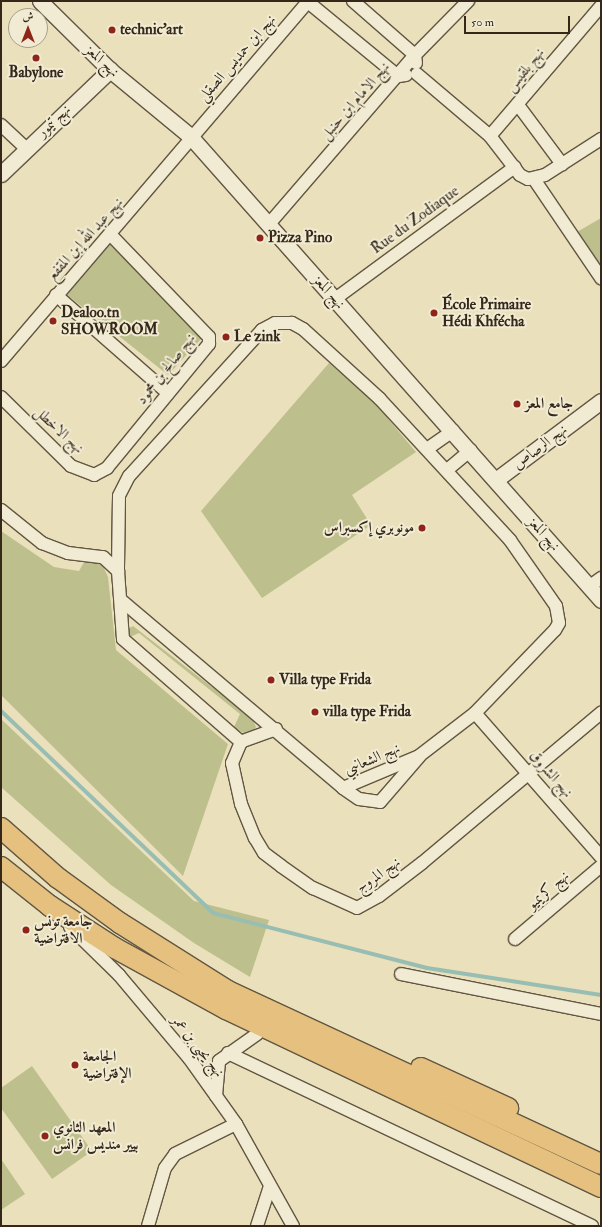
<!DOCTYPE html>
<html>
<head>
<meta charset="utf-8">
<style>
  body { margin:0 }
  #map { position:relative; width:602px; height:1227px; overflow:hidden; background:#eae0bc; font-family:"IM FELL Double Pica",Amiri,serif }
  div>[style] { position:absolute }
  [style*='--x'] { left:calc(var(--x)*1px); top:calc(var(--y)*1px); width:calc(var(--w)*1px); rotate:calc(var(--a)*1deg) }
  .green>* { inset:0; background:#bdc08c }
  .stream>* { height:4px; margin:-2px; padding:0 2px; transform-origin:2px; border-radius:2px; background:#98bdb2 }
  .roads { filter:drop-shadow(1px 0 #625642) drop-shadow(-1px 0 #625642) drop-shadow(0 1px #625642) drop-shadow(0 -1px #625642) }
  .minor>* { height:12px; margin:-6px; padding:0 6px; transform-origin:6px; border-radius:6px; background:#f1ebd3 }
  .tertiary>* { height:15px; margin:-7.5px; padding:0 7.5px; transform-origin:7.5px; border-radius:7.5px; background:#f1ebd3 }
  .trunk>* { height:20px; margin:-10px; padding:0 10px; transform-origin:10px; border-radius:10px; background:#e5c07e }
  .dots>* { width:11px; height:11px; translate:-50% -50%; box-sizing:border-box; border:2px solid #f1ebd3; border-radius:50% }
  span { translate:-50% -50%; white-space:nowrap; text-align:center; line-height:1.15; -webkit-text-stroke:4px #f1ebd3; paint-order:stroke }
  .poi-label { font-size:15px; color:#35281a; font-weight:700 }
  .left { translate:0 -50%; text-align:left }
  .right { translate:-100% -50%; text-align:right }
  .street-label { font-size:15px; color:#35281a }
  .frame { position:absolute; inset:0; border:2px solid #35281a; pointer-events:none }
  .north { position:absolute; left:8px; top:8px; width:40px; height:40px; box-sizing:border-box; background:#f1ebd3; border:1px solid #a69d89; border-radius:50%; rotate:0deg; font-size:11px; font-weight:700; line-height:16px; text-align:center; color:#35281a }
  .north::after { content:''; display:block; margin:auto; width:14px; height:18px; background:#8f2418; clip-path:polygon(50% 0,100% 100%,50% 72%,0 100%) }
  .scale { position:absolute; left:464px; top:16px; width:106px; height:18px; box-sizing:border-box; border:2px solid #35281a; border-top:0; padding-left:5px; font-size:12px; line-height:14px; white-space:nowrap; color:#35281a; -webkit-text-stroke:3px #f1ebd3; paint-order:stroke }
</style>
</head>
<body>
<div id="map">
  <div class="green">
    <i style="clip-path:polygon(601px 218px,601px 268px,577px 232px)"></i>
    <i style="clip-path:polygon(110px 243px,202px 338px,168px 375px,66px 294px)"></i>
    <i style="clip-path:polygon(329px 363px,373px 401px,416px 452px,352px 495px,371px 525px,262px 598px,201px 511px)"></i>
    <i style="clip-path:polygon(1px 531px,54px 567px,79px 571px,84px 562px,93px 561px,103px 566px,108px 577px,116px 650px,228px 744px,183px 876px,1px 695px)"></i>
    <i style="clip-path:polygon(133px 626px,252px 718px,256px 727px,253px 733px,245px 734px,234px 727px,240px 714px,139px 633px,128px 638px,126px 630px)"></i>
    <i style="clip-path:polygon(1px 719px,194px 901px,269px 920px,250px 977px,194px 943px,111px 885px,1px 787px)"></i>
    <i style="clip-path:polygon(32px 1066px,92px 1151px,52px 1179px,1px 1108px,1px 1088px)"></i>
    <i style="clip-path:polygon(1px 1159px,25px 1194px,1px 1210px)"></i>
  </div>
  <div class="stream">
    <i style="--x:1;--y:711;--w:293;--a:43.6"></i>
    <i style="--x:213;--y:913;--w:221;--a:14.4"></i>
    <i style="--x:427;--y:968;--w:176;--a:8.8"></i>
  </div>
  <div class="roads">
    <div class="minor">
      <i style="--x:353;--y:1;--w:82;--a:41.1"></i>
      <i style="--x:415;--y:55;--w:8;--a:83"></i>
      <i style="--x:308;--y:2;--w:117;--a:39.4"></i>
      <i style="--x:398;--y:76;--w:8;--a:-7"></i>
      <i style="--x:417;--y:74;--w:96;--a:40.3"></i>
      <i style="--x:490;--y:136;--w:49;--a:52.4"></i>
      <i style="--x:520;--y:175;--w:9;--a:27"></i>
      <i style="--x:528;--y:179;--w:17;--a:-13"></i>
      <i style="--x:545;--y:175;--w:67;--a:-32.7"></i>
      <i style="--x:518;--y:105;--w:74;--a:53.3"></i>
      <i style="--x:1;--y:125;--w:33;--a:43"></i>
      <i style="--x:490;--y:136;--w:171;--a:-49.5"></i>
      <i style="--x:534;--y:179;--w:120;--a:55.9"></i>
      <i style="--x:269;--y:224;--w:223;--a:-49.2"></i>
      <i style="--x:415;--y:55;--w:76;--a:-45.5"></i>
      <i style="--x:56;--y:295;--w:149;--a:41.2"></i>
      <i style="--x:335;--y:299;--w:223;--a:-36.3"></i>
      <i style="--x:1;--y:361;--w:474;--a:-49.5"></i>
      <i style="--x:1;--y:397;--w:98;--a:44.6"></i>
      <i style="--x:71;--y:466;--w:25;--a:21"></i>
      <i style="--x:94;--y:475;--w:15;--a:-28"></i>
      <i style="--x:107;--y:468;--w:161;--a:-50.6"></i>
      <i style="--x:209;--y:344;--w:7;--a:-90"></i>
      <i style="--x:209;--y:337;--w:141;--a:-133.9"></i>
      <i style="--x:427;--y:449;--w:32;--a:-35"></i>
      <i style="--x:447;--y:470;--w:31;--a:-40"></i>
      <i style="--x:1;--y:510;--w:53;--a:38.8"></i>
      <i style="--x:42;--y:543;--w:28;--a:21"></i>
      <i style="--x:68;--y:553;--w:35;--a:7"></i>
      <i style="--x:103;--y:557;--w:21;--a:43"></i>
      <i style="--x:590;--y:586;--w:14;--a:-36"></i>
      <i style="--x:122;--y:601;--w:289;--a:40.2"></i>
      <i style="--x:343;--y:788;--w:82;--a:-22.8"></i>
      <i style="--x:419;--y:756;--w:71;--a:-37.5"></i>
      <i style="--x:475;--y:713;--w:115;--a:-46.1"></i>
      <i style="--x:555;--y:630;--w:8;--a:-60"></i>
      <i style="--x:559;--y:623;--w:17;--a:-100"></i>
      <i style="--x:556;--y:606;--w:80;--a:-124.9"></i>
      <i style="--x:510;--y:540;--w:192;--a:-132.7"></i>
      <i style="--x:380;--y:399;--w:104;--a:-137.7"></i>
      <i style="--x:303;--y:329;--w:13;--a:-151"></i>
      <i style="--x:292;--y:323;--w:17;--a:180"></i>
      <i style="--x:275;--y:323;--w:15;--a:152"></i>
      <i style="--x:262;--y:330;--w:197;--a:132.3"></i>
      <i style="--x:129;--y:476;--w:22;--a:117"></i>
      <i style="--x:119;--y:496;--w:75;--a:90.8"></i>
      <i style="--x:118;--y:571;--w:68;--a:85.8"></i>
      <i style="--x:123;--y:639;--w:157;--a:41.1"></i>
      <i style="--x:475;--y:713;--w:191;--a:48.8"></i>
      <i style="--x:276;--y:729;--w:37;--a:160"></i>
      <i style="--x:241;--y:742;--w:23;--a:113"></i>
      <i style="--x:232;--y:763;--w:42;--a:77.6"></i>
      <i style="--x:241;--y:804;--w:37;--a:68"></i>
      <i style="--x:255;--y:838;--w:17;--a:59"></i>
      <i style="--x:264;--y:853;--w:21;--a:37"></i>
      <i style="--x:281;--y:866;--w:39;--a:35"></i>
      <i style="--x:313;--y:888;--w:48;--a:24.4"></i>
      <i style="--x:357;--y:908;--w:25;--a:-29"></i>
      <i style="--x:379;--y:896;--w:54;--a:-37.5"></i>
      <i style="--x:422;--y:863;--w:234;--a:-40"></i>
      <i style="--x:343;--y:788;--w:19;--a:35"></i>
      <i style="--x:359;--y:799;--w:21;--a:8"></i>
      <i style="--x:380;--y:802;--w:60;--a:-49.1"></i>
      <i style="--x:70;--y:927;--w:69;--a:44.4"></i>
      <i style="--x:119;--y:975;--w:109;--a:49.9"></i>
      <i style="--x:189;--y:1058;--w:81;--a:54.5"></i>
      <i style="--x:236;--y:1124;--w:117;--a:60.8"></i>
      <i style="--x:515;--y:939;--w:113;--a:-40.3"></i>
      <i style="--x:401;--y:974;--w:204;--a:11.3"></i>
      <i style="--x:228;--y:1053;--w:403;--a:25.4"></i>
      <i style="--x:216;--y:1096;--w:35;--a:-85"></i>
      <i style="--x:219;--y:1061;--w:47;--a:-35.4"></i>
      <i style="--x:148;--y:1226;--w:60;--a:-73.7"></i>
      <i style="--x:165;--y:1168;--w:17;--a:-54"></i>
      <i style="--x:175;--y:1154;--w:68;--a:-26.2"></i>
      <i style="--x:257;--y:1226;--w:42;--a:-72"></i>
    </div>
    <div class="tertiary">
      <i style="--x:40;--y:1;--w:98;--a:44.6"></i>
      <i style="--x:110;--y:70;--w:104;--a:39.5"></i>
      <i style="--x:190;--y:136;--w:620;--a:48.47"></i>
      <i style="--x:1;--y:174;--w:151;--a:-43.7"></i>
      <i style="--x:497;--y:479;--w:130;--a:-36.9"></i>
    </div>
    <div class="trunk">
      <i style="--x:1;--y:828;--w:76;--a:41.3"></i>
      <i style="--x:58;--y:878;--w:77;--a:36"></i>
      <i style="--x:120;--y:923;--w:128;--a:32.2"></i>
      <i style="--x:228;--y:991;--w:411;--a:24.9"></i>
      <i style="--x:1;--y:867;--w:63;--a:38.5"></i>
      <i style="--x:50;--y:906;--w:77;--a:32.9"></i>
      <i style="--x:115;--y:948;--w:127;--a:28.8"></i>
      <i style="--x:226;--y:1009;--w:415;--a:25.4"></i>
      <i style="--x:421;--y:1068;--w:96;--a:24.7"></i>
    </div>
  </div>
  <div class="dots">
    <i style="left:112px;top:30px;background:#8f2418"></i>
    <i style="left:36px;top:58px;background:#8f2418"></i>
    <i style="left:260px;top:238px;background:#8f2418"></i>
    <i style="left:434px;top:313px;background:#8f2418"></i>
    <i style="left:53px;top:321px;background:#8f2418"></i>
    <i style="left:226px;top:337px;background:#8f2418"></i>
    <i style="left:517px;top:404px;background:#8f2418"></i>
    <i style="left:422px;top:528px;background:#8f2418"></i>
    <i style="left:271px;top:680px;background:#8f2418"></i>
    <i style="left:315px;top:712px;background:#8f2418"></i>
    <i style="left:26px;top:930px;background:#8f2418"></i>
    <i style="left:75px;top:1065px;background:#8f2418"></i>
    <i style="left:45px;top:1136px;background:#8f2418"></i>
  </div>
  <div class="poi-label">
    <span class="left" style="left:120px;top:30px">technic'art</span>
    <span style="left:36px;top:73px">Babylone</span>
    <span class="left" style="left:268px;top:238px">Pizza Pino</span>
    <span class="left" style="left:442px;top:313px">École Primaire<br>Hédi Khfécha</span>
    <span class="left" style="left:61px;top:321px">Dealoo.tn<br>SHOWROOM</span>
    <span class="left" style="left:234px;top:337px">Le zink</span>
    <span class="left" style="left:525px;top:404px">جامع المعز</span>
    <span class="right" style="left:414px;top:528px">مونوبري إكسبراس</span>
    <span class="left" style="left:279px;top:680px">Villa type Frida</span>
    <span class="left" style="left:323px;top:712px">villa type Frida</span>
    <span class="left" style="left:34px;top:930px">جامعة تونس<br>الافتراضية</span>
    <span class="left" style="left:83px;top:1065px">الجامعة<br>الإفتراضية</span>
    <span class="left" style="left:53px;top:1136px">المعهد الثانوي<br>بيير منديس فرانس</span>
  </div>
  <div class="street-label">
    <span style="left:237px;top:58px;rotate:-49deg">نهج ابن حمديس الصقلي</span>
    <span style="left:102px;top:61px;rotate:43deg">نهج المعز</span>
    <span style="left:525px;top:70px;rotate:-51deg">نهج بلقيس</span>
    <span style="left:355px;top:101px;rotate:-49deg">نهج الامام ابن حنبل</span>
    <span style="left:54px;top:121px;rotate:-43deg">نهج تيمور</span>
    <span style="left:415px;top:220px;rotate:-36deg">Rue du Zodiaque</span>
    <span style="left:85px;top:239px;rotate:-48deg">نهج عبد الله إبن المقفع</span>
    <span style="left:329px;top:292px;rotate:49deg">نهج المعز</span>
    <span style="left:166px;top:369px;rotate:-52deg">نهج صالح بن محمود</span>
    <span style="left:59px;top:430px;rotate:43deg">نهج الاخطل</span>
    <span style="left:540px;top:447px;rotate:-37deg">نهج الرصاص</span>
    <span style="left:544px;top:534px;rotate:49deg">نهج المعز</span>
    <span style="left:372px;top:759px;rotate:-23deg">نهج الشعانبي</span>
    <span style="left:551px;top:774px;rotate:49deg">نهج الشروق</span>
    <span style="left:378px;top:875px;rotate:-35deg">نهج المروج</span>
    <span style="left:548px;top:890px;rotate:-41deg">نهج كريميو</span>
    <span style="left:198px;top:1046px;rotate:52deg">نهج يحيى بن عمر</span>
  </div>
  <div class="frame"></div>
  <div class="north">ش</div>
  <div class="scale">50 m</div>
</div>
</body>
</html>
